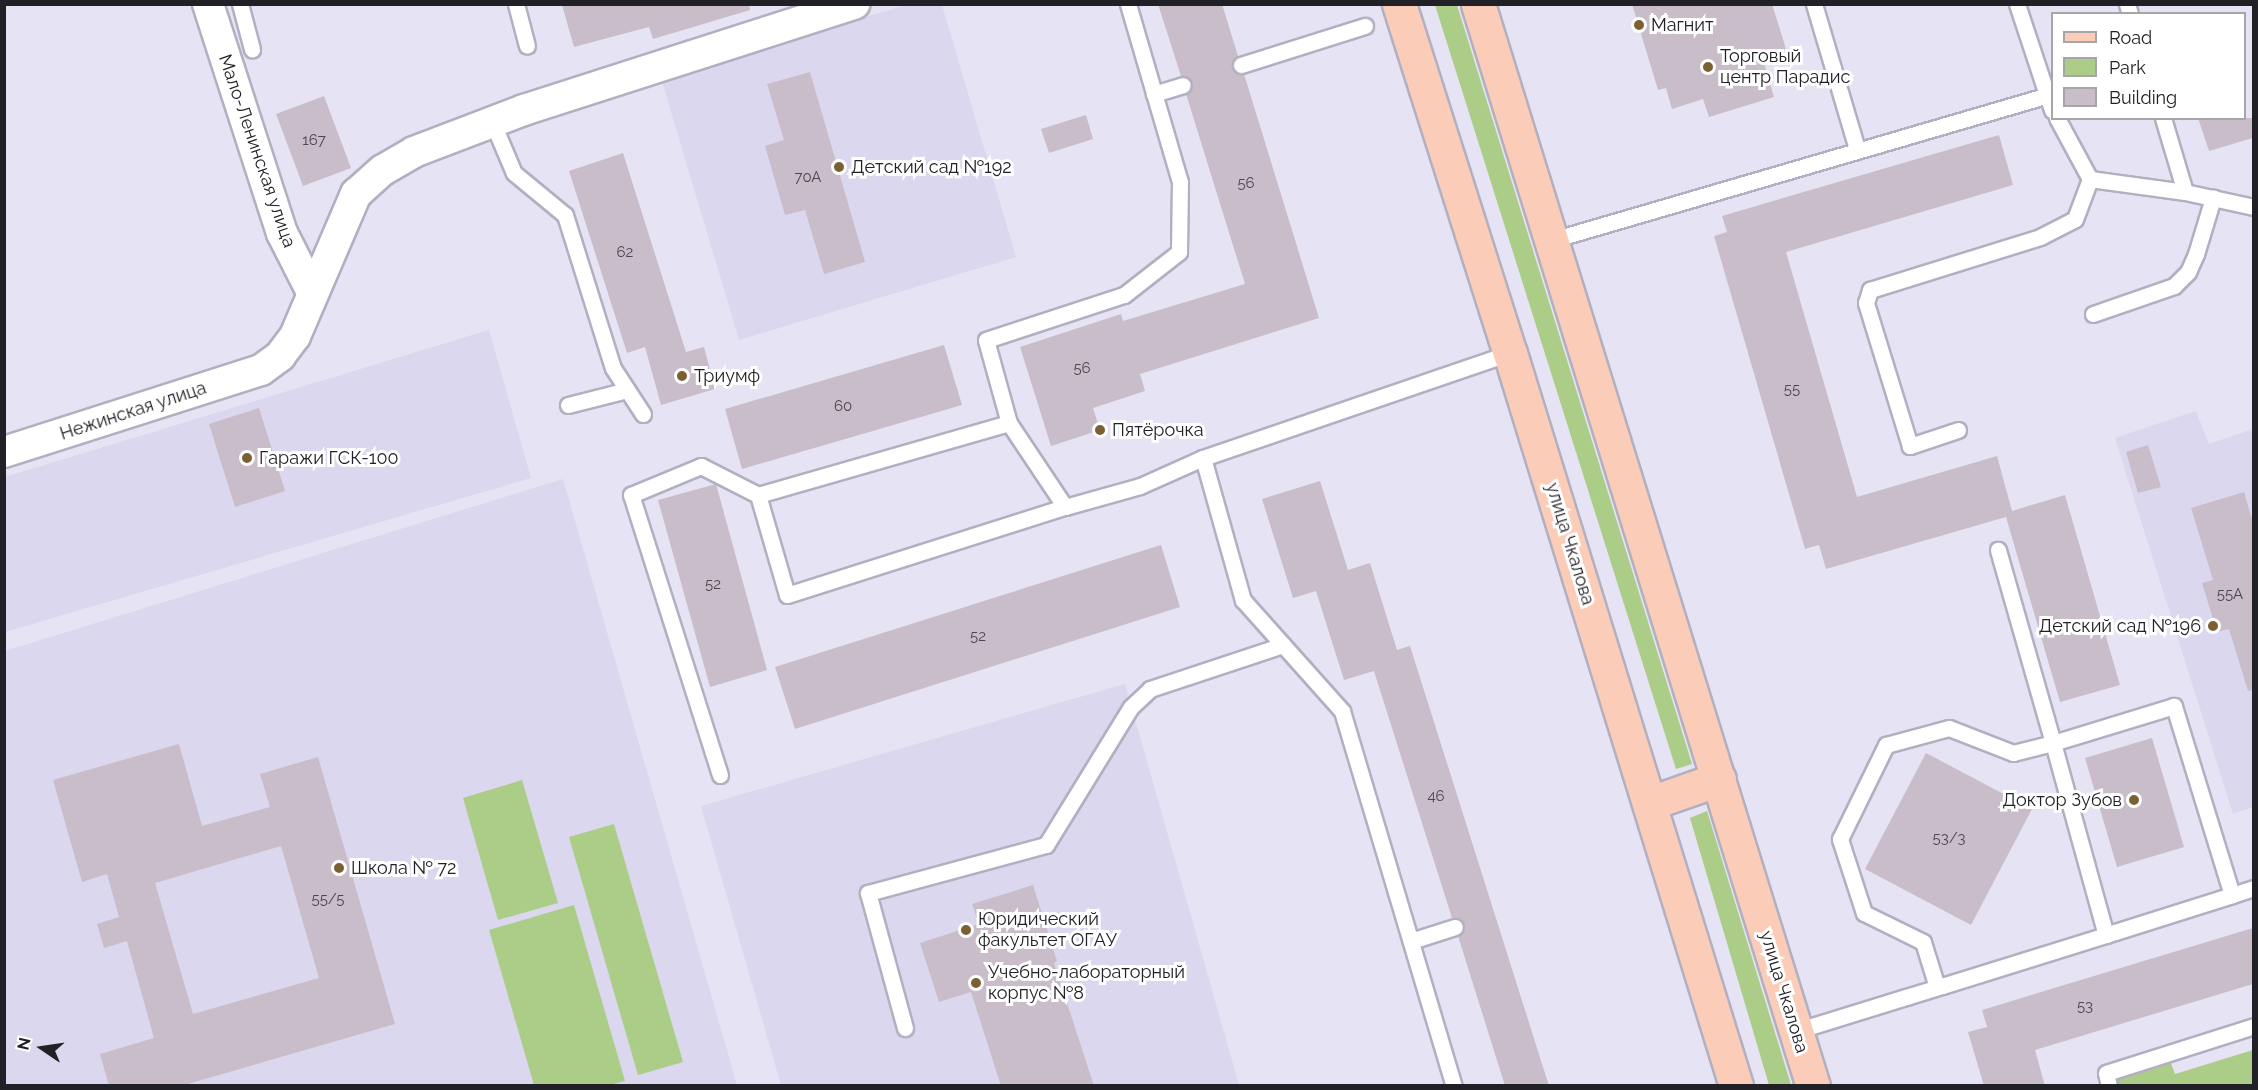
<!DOCTYPE html>
<html>
<head>
<meta charset="utf-8">
<style>
  body { margin:0 }
  #map { position:relative; width:2258px; height:1090px; overflow:hidden; background:#e5e3f4; font-family:Raleway,sans-serif }
  div>[style] { position:absolute }
  [style*='--x'] { left:calc(var(--x)*1px); top:calc(var(--y)*1px); width:calc(var(--w)*1px); rotate:calc(var(--a)*1deg) }
  .built>* { inset:0; background:#dad7ee }
  .green>* { inset:0; background:#abcd87 }
  .building>* { inset:0; background:#cabdca }
  .roads { filter:drop-shadow(2px 0 #b2b0c0) drop-shadow(-2px 0 #b2b0c0) drop-shadow(0 2px #b2b0c0) drop-shadow(0 -2px #b2b0c0) }
  .service>* { height:15px; margin:-7.5px; padding:0 7.5px; transform-origin:7.5px; border-radius:7.5px; background:#fff }
  .minor>* { height:30px; margin:-15px; padding:0 15px; transform-origin:15px; border-radius:15px; background:#fff }
  .primary>* { height:33px; margin:-16.5px; padding:0 16.5px; transform-origin:16.5px; border-radius:16.5px; background:#fbcdb8 }
  .dots>* { width:16px; height:16px; translate:-50% -50%; box-sizing:border-box; border:3px solid #fff; border-radius:50% }
  span { translate:-50% -50%; white-space:nowrap; text-align:center; line-height:1.15; -webkit-text-stroke:6px #fff; paint-order:stroke }
  .number-label { font-size:15px; color:#4b474f }
  .number-label span { -webkit-text-stroke-width:0 }
  .poi-label { font-size:18px; color:#212026 }
  .left { translate:0 -50%; text-align:left }
  .right { translate:-100% -50%; text-align:right }
  .street-label { font-size:18px; color:#212026 }
  .frame { position:absolute; inset:0; border:6px solid #212026; pointer-events:none }
  .legend { position:absolute; left:2051px; top:12px; width:195px; height:108px; box-sizing:border-box; background:#fff; border:2px solid #a6a6a8; margin:0; padding:8px 10px; list-style:none; font-size:18px; color:#212026 }
  .legend li { display:flex; align-items:center; gap:12px; height:30px }
  .legend b { width:30px; border:2px solid #a6a6a8 }
  .north { position:absolute; left:12px; top:1018px; width:60px; height:60px; -webkit-text-stroke:4px #fff; paint-order:stroke; rotate:283deg; font-size:16px; font-weight:700; line-height:24px; text-align:center; color:#212026 }
  .north::after { content:''; display:block; margin:auto; width:21px; height:27px; background:#212026; clip-path:polygon(50% 0,100% 100%,50% 72%,0 100%) }
</style>
</head>
<body>
<div id="map">
  <div class="built">
    <i style="clip-path:polygon(906px 5px,942px 5px,1016px 257px,739px 340px,661px 78px)"></i>
    <i style="clip-path:polygon(489px 330px,531px 478px,5px 632px,5px 477px)"></i>
    <i style="clip-path:polygon(2196px 411px,2209px 444px,2253px 429px,2253px 807px,2233px 814px,2115px 438px)"></i>
    <i style="clip-path:polygon(563px 479px,737px 1085px,5px 1086px,5px 651px)"></i>
    <i style="clip-path:polygon(1125px 684px,1239px 1085px,781px 1085px,701px 806px)"></i>
  </div>
  <div class="green">
    <i style="clip-path:polygon(1435px 5px,1457px 5px,1692px 764px,1676px 769px)"></i>
    <i style="clip-path:polygon(522px 780px,558px 903px,498px 920px,463px 798px)"></i>
    <i style="clip-path:polygon(1707px 811px,1791px 1085px,1769px 1085px,1690px 818px)"></i>
    <i style="clip-path:polygon(614px 824px,683px 1062px,638px 1075px,569px 837px)"></i>
    <i style="clip-path:polygon(574px 905px,625px 1081px,609px 1085px,534px 1085px,489px 930px)"></i>
    <i style="clip-path:polygon(2253px 1050px,2253px 1085px,2117px 1085px,2115px 1077px,2170px 1061px,2175px 1074px)"></i>
  </div>
  <div class="building">
    <i style="clip-path:polygon(749px 4px,750px 10px,653px 39px,649px 27px,574px 47px,562px 5px)"></i>
    <i style="clip-path:polygon(1158px 4px,1222px 4px,1238px 56px,1232px 67px,1244px 74px,1319px 318px,1140px 374px,1145px 391px,1093px 408px,1100px 430px,1051px 446px,1020px 347px,1121px 314px,1123px 321px,1245px 284px,1186px 94px,1192px 82px,1181px 76px)"></i>
    <i style="clip-path:polygon(1632px 4px,1772px 4px,1786px 49px,1762px 56px,1774px 97px,1709px 117px,1703px 99px,1672px 109px,1666px 88px,1658px 90px)"></i>
    <i style="clip-path:polygon(810px 72px,865px 262px,824px 274px,805px 210px,785px 215px,765px 146px,784px 140px,767px 84px)"></i>
    <i style="clip-path:polygon(324px 96px,351px 168px,303px 186px,276px 114px)"></i>
    <i style="clip-path:polygon(1086px 115px,1093px 139px,1049px 153px,1041px 129px)"></i>
    <i style="clip-path:polygon(2198px 118px,2253px 118px,2253px 138px,2209px 151px)"></i>
    <i style="clip-path:polygon(1999px 135px,2013px 185px,1786px 252px,1857px 497px,1997px 456px,2012px 511px,2065px 495px,2120px 685px,2060px 702px,2006px 517px,1826px 569px,1819px 545px,1805px 549px,1714px 236px,1727px 232px,1722px 216px)"></i>
    <i style="clip-path:polygon(623px 153px,686px 352px,704px 347px,715px 389px,661px 405px,645px 347px,627px 353px,569px 171px)"></i>
    <i style="clip-path:polygon(944px 345px,962px 405px,742px 469px,725px 409px)"></i>
    <i style="clip-path:polygon(259px 408px,285px 491px,235px 507px,209px 424px)"></i>
    <i style="clip-path:polygon(2148px 445px,2161px 487px,2138px 493px,2126px 452px)"></i>
    <i style="clip-path:polygon(1320px 481px,1348px 570px,1370px 563px,1397px 650px,1410px 646px,1549px 1086px,1505px 1086px,1458px 936px,1464px 924px,1452px 918px,1374px 671px,1344px 680px,1316px 591px,1293px 598px,1262px 499px)"></i>
    <i style="clip-path:polygon(716px 484px,767px 670px,710px 687px,658px 500px)"></i>
    <i style="clip-path:polygon(2244px 492px,2253px 523px,2253px 690px,2248px 691px,2229px 629px,2217px 632px,2202px 583px,2213px 580px,2191px 508px)"></i>
    <i style="clip-path:polygon(1161px 545px,1180px 607px,795px 729px,775px 667px)"></i>
    <i style="clip-path:polygon(2152px 738px,2184px 847px,2117px 867px,2085px 758px)"></i>
    <i style="clip-path:polygon(evenodd,179px 744px,202px 826px,270px 807px,260px 774px,318px 757px,395px 1024px,181px 1086px,109px 1086px,100px 1054px,154px 1038px,127px 941px,104px 948px,97px 924px,119px 917px,107px 874px,82px 882px,53px 780px,179px 744px,281px 846px,319px 978px,193px 1014px,155px 883px,281px 846px)"></i>
    <i style="clip-path:polygon(1926px 753px,2032px 809px,1971px 925px,1865px 869px)"></i>
    <i style="clip-path:polygon(1033px 885px,1057px 961px,1054px 963px,1094px 1086px,1001px 1086px,971px 992px,939px 1002px,920px 943px,979px 924px,972px 904px)"></i>
    <i style="clip-path:polygon(2253px 928px,2253px 984px,2035px 1050px,2045px 1086px,1984px 1086px,1968px 1032px,1987px 1027px,1982px 1010px)"></i>
  </div>
  <div class="roads">
    <div class="service">
      <i style="--x:240;--y:4;--w:47;--a:75.1"></i>
      <i style="--x:516;--y:4;--w:43;--a:75.3"></i>
      <i style="--x:1814;--y:4;--w:151;--a:73.5"></i>
      <i style="--x:2017;--y:4;--w:112;--a:71.7"></i>
      <i style="--x:2127;--y:4;--w:10;--a:73"></i>
      <i style="--x:1241;--y:65;--w:130;--a:-17.5"></i>
      <i style="--x:1154;--y:94;--w:30;--a:-17"></i>
      <i style="--x:2057;--y:118;--w:69;--a:61.6"></i>
      <i style="--x:2090;--y:179;--w:96;--a:7.8"></i>
      <i style="--x:2185;--y:192;--w:71;--a:12.3"></i>
      <i style="--x:2163;--y:118;--w:77;--a:73.4"></i>
      <i style="--x:492;--y:121;--w:56;--a:67.1"></i>
      <i style="--x:514;--y:173;--w:66;--a:39.5"></i>
      <i style="--x:565;--y:215;--w:160;--a:72.6"></i>
      <i style="--x:613;--y:368;--w:55;--a:56.9"></i>
      <i style="--x:1552;--y:240;--w:514;--a:-16.28"></i>
      <i style="--x:2093;--y:314;--w:86;--a:-19.1"></i>
      <i style="--x:2174;--y:286;--w:20;--a:-45"></i>
      <i style="--x:2188;--y:272;--w:20;--a:-66"></i>
      <i style="--x:2196;--y:254;--w:59;--a:-73.1"></i>
      <i style="--x:568;--y:405;--w:61;--a:-14.3"></i>
      <i style="--x:1009;--y:423;--w:86;--a:-105.5"></i>
      <i style="--x:986;--y:340;--w:145;--a:-18.1"></i>
      <i style="--x:1124;--y:295;--w:70;--a:-38"></i>
      <i style="--x:1179;--y:252;--w:70;--a:-89.2"></i>
      <i style="--x:1180;--y:182;--w:185;--a:-106.3"></i>
      <i style="--x:1958;--y:430;--w:51;--a:161.6"></i>
      <i style="--x:1910;--y:446;--w:150;--a:-107.1"></i>
      <i style="--x:1866;--y:303;--w:14;--a:-73"></i>
      <i style="--x:1870;--y:290;--w:178;--a:-17.3"></i>
      <i style="--x:2040;--y:237;--w:39;--a:-27"></i>
      <i style="--x:2075;--y:219;--w:43;--a:-69.4"></i>
      <i style="--x:1203;--y:458;--w:148;--a:74.3"></i>
      <i style="--x:1243;--y:600;--w:149;--a:48.3"></i>
      <i style="--x:1342;--y:711;--w:391;--a:73.4"></i>
      <i style="--x:758;--y:495;--w:104;--a:73.8"></i>
      <i style="--x:787;--y:595;--w:292;--a:-17.6"></i>
      <i style="--x:720;--y:775;--w:294;--a:-107.6"></i>
      <i style="--x:631;--y:495;--w:76;--a:-22.5"></i>
      <i style="--x:701;--y:466;--w:64;--a:27"></i>
      <i style="--x:758;--y:495;--w:261;--a:-16"></i>
      <i style="--x:1009;--y:423;--w:101;--a:56.3"></i>
      <i style="--x:1065;--y:507;--w:78;--a:-15.6"></i>
      <i style="--x:1140;--y:486;--w:69;--a:-24"></i>
      <i style="--x:1203;--y:458;--w:324;--a:-18.9"></i>
      <i style="--x:2232;--y:895;--w:23;--a:-18"></i>
      <i style="--x:1411;--y:941;--w:46;--a:-17.7"></i>
      <i style="--x:1937;--y:987;--w:47;--a:-107.3"></i>
      <i style="--x:1923;--y:942;--w:66;--a:-153.8"></i>
      <i style="--x:1864;--y:913;--w:78;--a:-108"></i>
      <i style="--x:1840;--y:839;--w:105;--a:-63.9"></i>
      <i style="--x:1886;--y:745;--w:65;--a:-15.1"></i>
      <i style="--x:1949;--y:728;--w:69;--a:21.3"></i>
      <i style="--x:2013;--y:753;--w:41;--a:-14"></i>
      <i style="--x:2053;--y:743;--w:201;--a:-105.9"></i>
      <i style="--x:905;--y:1028;--w:140;--a:-105.3"></i>
      <i style="--x:868;--y:893;--w:184;--a:-15.1"></i>
      <i style="--x:1046;--y:845;--w:162;--a:-58.4"></i>
      <i style="--x:1131;--y:707;--w:26;--a:-43"></i>
      <i style="--x:1150;--y:689;--w:140;--a:-18.3"></i>
      <i style="--x:1796;--y:1031;--w:115;--a:-17.2"></i>
      <i style="--x:1906;--y:997;--w:38;--a:-17"></i>
      <i style="--x:1942;--y:986;--w:172;--a:-17.3"></i>
      <i style="--x:2106;--y:935;--w:9;--a:-18"></i>
      <i style="--x:2115;--y:932;--w:123;--a:-17.5"></i>
      <i style="--x:2232;--y:895;--w:198;--a:-107.1"></i>
      <i style="--x:2174;--y:706;--w:127;--a:163"></i>
      <i style="--x:2053;--y:743;--w:199;--a:74.6"></i>
      <i style="--x:2109;--y:1086;--w:13;--a:-103"></i>
      <i style="--x:2106;--y:1073;--w:155;--a:-17.6"></i>
    </div>
    <div class="minor">
      <i style="--x:208;--y:4;--w:241;--a:72.1"></i>
      <i style="--x:282;--y:233;--w:68;--a:63.1"></i>
      <i style="--x:4;--y:452;--w:270;--a:-17.7"></i>
      <i style="--x:261;--y:370;--w:24;--a:-36"></i>
      <i style="--x:280;--y:356;--w:25;--a:-53"></i>
      <i style="--x:295;--y:336;--w:155;--a:-66.8"></i>
      <i style="--x:356;--y:194;--w:36;--a:-42"></i>
      <i style="--x:383;--y:170;--w:36;--a:-30"></i>
      <i style="--x:414;--y:152;--w:118;--a:-20.9"></i>
      <i style="--x:524;--y:110;--w:347;--a:-17.8"></i>
    </div>
    <div class="primary">
      <i style="--x:1399;--y:4;--w:366;--a:72.4"></i>
      <i style="--x:1510;--y:353;--w:767;--a:72.86"></i>
      <i style="--x:1478;--y:4;--w:1133;--a:72.8"></i>
      <i style="--x:1650;--y:803;--w:73;--a:-19.2"></i>
    </div>
  </div>
  <div class="dots">
    <i style="left:1639px;top:25px;background:#7c6033"></i>
    <i style="left:1708px;top:67px;background:#7c6033"></i>
    <i style="left:839px;top:167px;background:#7c6033"></i>
    <i style="left:682px;top:376px;background:#7c6033"></i>
    <i style="left:1100px;top:430px;background:#7c6033"></i>
    <i style="left:247px;top:458px;background:#7c6033"></i>
    <i style="left:2213px;top:626px;background:#7c6033"></i>
    <i style="left:2134px;top:800px;background:#7c6033"></i>
    <i style="left:339px;top:868px;background:#7c6033"></i>
    <i style="left:966px;top:930px;background:#7c6033"></i>
    <i style="left:976px;top:983px;background:#7c6033"></i>
  </div>
  <div class="number-label">
    <span style="left:314px;top:141px">167</span>
    <span style="left:808px;top:178px">70А</span>
    <span style="left:1246px;top:184px">56</span>
    <span style="left:625px;top:253px">62</span>
    <span style="left:1082px;top:369px">56</span>
    <span style="left:1792px;top:390px">55</span>
    <span style="left:843px;top:407px">60</span>
    <span style="left:713px;top:585px">52</span>
    <span style="left:2230px;top:595px">55А</span>
    <span style="left:978px;top:637px">52</span>
    <span style="left:1436px;top:797px">46</span>
    <span style="left:1949px;top:839px">53/3</span>
    <span style="left:328px;top:900px">55/5</span>
    <span style="left:2085px;top:1007px">53</span>
  </div>
  <div class="poi-label">
    <span class="left" style="left:1651px;top:25px">Магнит</span>
    <span class="left" style="left:1720px;top:67px">Торговый<br>центр Парадис</span>
    <span class="left" style="left:851px;top:167px">Детский сад №192</span>
    <span class="left" style="left:694px;top:376px">Триумф</span>
    <span class="left" style="left:1112px;top:430px">Пятёрочка</span>
    <span class="left" style="left:259px;top:458px">Гаражи ГСК-100</span>
    <span class="right" style="left:2201px;top:626px">Детский сад №196</span>
    <span class="right" style="left:2122px;top:800px">Доктор Зубов</span>
    <span class="left" style="left:351px;top:868px">Школа № 72</span>
    <span class="left" style="left:978px;top:930px">Юридический<br>факультет ОГАУ</span>
    <span class="left" style="left:988px;top:983px">Учебно-лабораторный<br>корпус №8</span>
  </div>
  <div class="street-label">
    <span style="left:257px;top:151px;rotate:71deg">Мало-Ленинская улица</span>
    <span style="left:133px;top:411px;rotate:-18deg">Нежинская улица</span>
    <span style="left:1570px;top:544px;rotate:73deg">улица Чкалова</span>
    <span style="left:1784px;top:992px;rotate:73deg">улица Чкалова</span>
  </div>
  <div class="frame"></div>
  <ul class="legend">
  <li><b style="height:8px;background:#fbcdb8"></b>Road</li>
  <li><b style="height:16px;background:#abcd87"></b>Park</li>
  <li><b style="height:16px;background:#cabdca"></b>Building</li>
  </ul>
  <div class="north">N</div>
</div>
</body>
</html>
